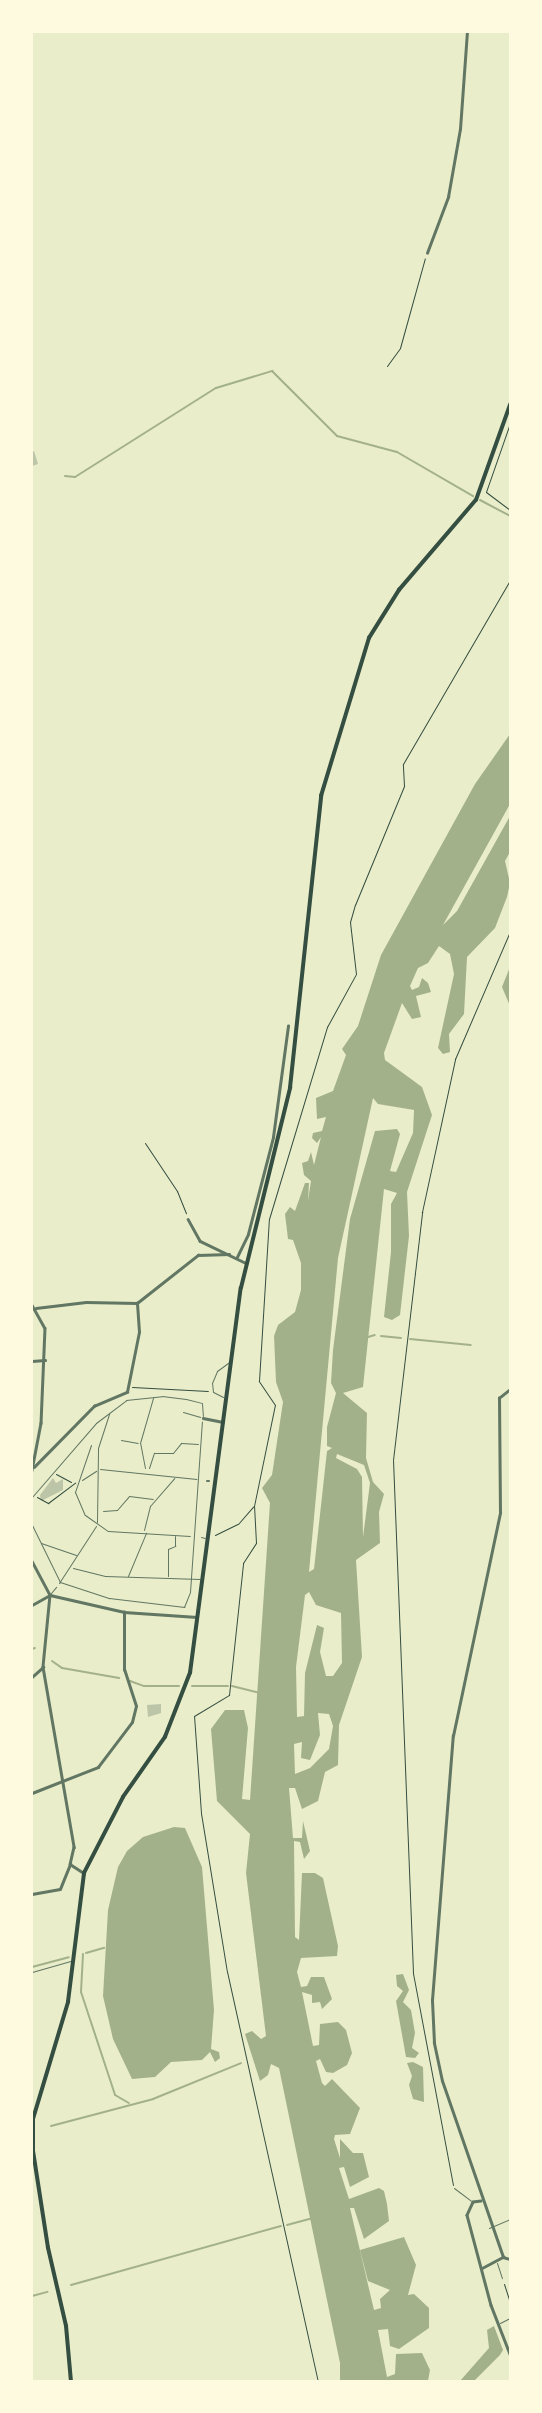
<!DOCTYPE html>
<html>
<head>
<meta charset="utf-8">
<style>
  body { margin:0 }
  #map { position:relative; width:542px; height:2413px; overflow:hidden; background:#e9edc9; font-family:"Fira Sans Condensed",sans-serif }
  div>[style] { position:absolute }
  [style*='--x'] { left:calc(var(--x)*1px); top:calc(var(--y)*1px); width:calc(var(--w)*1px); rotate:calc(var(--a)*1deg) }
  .water>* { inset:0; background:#a3b18a }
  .stream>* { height:2px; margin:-1px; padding:0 1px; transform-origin:1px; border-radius:1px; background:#a3b18a }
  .building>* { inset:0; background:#bcc5a7 }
  .path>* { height:1px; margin:-0.5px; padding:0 0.5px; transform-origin:0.5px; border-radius:0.5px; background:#344e41 }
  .service>* { height:1px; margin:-0.5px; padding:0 0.5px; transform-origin:0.5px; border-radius:0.5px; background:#617663 }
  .minor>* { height:2.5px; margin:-1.25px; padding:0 1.25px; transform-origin:1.25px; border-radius:1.25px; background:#617663 }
  .secondary>* { height:3.5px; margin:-1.75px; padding:0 1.75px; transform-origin:1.75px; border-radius:1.75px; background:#344e41 }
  span { translate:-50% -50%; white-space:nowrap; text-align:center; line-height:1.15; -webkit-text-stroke:7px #fefae0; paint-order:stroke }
  .frame { position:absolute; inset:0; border:33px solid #fefae0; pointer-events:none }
</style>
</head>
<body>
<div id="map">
  <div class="water">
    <i style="clip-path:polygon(evenodd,510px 734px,510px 804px,443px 925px,457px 911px,510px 816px,510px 852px,505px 861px,510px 883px,507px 897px,495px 928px,467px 957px,464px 1014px,449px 1034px,450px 1052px,443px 1054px,438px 1048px,454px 974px,450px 954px,439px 946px,428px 963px,418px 968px,410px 986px,412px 990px,419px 987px,422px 978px,428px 983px,431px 992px,416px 996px,421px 1017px,412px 1019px,402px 1003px,384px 1053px,385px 1060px,422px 1087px,432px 1115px,407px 1192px,409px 1236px,400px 1315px,392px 1320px,384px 1317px,391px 1252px,391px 1204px,397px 1193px,384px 1189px,363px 1387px,343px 1393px,367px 1413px,366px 1458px,373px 1482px,384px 1494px,379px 1512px,380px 1543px,356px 1560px,362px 1657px,339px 1725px,338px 1765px,325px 1772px,318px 1801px,302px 1809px,295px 1788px,289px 1788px,293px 1838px,302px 1838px,303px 1821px,310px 1851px,304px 1859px,300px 1842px,294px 1841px,295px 1937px,299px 1940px,302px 1873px,315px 1873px,323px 1878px,338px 1946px,337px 1956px,301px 1958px,297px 1972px,301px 1987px,307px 1986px,311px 1977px,324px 1977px,332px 1999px,322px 2009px,320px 2002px,312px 2003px,312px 1995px,302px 1992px,313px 2046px,319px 2045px,320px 2024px,338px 2022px,346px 2030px,352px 2053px,347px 2065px,333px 2073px,326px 2072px,320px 2059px,316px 2061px,322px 2083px,325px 2086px,332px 2079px,360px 2108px,350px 2134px,335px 2135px,334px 2139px,340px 2158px,340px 2139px,353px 2153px,363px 2153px,369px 2177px,350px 2187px,344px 2167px,339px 2168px,349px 2199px,379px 2188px,384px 2191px,387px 2204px,389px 2221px,364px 2239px,354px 2208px,350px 2208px,374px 2310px,381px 2308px,380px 2299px,390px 2290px,368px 2281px,360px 2250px,404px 2237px,416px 2265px,408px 2295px,414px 2294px,429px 2308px,429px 2328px,399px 2349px,390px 2346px,388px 2329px,378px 2330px,387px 2377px,395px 2374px,396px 2354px,422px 2353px,430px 2370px,428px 2381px,340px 2381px,340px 2363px,279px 2068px,271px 2064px,268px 2075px,260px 2081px,245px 2034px,252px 2031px,261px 2039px,266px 2036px,246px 1873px,250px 1834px,217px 1801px,211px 1729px,225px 1710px,244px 1710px,248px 1728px,242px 1799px,250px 1800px,270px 1503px,262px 1488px,272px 1475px,283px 1402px,276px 1382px,274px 1336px,278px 1325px,295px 1312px,301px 1290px,301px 1263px,293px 1240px,288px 1239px,285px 1214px,290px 1207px,295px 1211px,305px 1183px,309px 1183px,308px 1201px,311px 1181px,304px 1175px,302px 1163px,308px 1161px,311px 1152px,314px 1165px,321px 1137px,317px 1143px,312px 1138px,313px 1133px,322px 1131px,326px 1117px,317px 1119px,316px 1098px,333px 1091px,346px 1055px,342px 1049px,358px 1026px,381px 955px,475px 784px,510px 734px,373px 1098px,378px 1104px,414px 1110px,413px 1133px,396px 1172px,390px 1171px,400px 1134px,397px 1129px,375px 1131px,350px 1219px,333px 1350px,331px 1383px,336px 1393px,327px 1427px,327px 1446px,332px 1448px,327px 1451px,314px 1569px,309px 1572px,338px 1258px,373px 1098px,510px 734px,337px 1454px,364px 1465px,370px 1483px,363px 1537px,362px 1477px,357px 1469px,336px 1458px,337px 1454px,510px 734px,309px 1592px,316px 1605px,341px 1613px,342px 1663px,333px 1676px,326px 1676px,320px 1652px,324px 1628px,317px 1625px,305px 1673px,304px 1716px,297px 1717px,296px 1667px,305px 1595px,309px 1592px,510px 734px,318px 1713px,329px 1714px,333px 1726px,329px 1749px,310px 1768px,295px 1774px,294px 1744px,302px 1742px,301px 1758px,310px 1760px,320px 1735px,318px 1713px)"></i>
    <i style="clip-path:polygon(510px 967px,510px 1006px,502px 987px)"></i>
    <i style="clip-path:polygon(174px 1827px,185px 1828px,202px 1867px,214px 2010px,211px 2049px,219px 2052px,220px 2058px,215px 2062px,210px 2052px,202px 2060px,171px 2062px,155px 2077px,132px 2079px,113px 2039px,103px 1996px,108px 1910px,118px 1867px,127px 1851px,143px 1837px)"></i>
    <i style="clip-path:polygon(403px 1974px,409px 1990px,403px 2002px,411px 2010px,415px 2033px,412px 2048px,419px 2053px,415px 2058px,406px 2057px,396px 2001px,403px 1991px,397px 1986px,396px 1975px)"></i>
    <i style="clip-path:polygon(413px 2062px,423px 2067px,424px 2102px,413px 2099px,409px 2085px,412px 2076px,407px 2063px)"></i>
    <i style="clip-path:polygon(494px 2326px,503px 2350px,500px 2355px,474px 2381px,460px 2381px,489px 2348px,487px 2330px)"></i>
  </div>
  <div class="stream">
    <i style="--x:65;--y:476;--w:10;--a:6"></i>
    <i style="--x:75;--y:477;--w:167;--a:-32.3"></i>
    <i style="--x:216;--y:388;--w:59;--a:-16.9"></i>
    <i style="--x:272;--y:371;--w:92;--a:45"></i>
    <i style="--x:337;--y:436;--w:62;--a:14.9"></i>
    <i style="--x:397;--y:452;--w:88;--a:30.1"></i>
    <i style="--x:480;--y:500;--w:34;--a:28"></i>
    <i style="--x:381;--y:1336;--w:20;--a:6"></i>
    <i style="--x:368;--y:1337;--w:7;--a:-16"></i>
    <i style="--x:410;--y:1339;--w:61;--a:5.6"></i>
    <i style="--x:32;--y:1649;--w:3;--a:-18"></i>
    <i style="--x:52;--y:1661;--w:12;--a:35"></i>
    <i style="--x:62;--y:1668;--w:58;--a:10"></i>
    <i style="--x:130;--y:1681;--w:15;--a:20"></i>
    <i style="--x:144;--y:1686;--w:35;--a:0"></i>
    <i style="--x:192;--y:1686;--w:36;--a:0"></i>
    <i style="--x:232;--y:1686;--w:30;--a:14"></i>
    <i style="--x:86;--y:1953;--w:19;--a:-16"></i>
    <i style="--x:83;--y:1954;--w:38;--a:93"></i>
    <i style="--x:81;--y:1992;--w:108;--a:71.7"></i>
    <i style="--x:115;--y:2095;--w:16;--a:30"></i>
    <i style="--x:32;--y:1967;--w:38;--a:-15"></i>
    <i style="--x:51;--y:2126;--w:106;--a:-14.8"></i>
    <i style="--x:153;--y:2099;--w:95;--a:-22.2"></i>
    <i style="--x:287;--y:2225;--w:24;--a:-15"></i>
    <i style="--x:71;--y:2285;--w:218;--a:-15.7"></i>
    <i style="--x:32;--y:2296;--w:16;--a:-15"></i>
  </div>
  <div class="building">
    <i style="clip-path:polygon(34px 451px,38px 464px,32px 466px,32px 452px)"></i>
    <i style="clip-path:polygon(53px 1478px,56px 1483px,63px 1479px,63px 1490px,41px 1501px,40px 1495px)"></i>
    <i style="clip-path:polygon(161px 1704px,161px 1713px,148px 1717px,147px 1705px)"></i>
  </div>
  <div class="path">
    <i style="--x:387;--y:366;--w:22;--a:-54"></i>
    <i style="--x:400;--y:348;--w:93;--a:-74.5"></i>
    <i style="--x:510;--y:423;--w:73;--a:109.2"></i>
    <i style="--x:486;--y:492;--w:30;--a:37"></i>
    <i style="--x:145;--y:1143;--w:58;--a:56.3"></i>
    <i style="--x:177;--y:1191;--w:24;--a:68"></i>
    <i style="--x:132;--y:1387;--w:76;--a:3"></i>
    <i style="--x:56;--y:1474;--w:17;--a:28"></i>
    <i style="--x:37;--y:1497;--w:13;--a:29"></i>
    <i style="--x:48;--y:1503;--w:34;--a:-37"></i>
    <i style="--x:215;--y:1535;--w:25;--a:-26"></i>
    <i style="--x:238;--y:1524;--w:23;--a:-49"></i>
    <i style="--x:453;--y:2185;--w:216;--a:-100.7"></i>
    <i style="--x:413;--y:1973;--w:513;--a:-92.23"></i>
    <i style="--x:393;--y:1460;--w:250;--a:-83.3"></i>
    <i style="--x:422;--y:1212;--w:157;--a:-77.8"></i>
    <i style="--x:455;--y:1059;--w:139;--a:-66.7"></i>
    <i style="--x:504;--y:2284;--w:19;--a:72"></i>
    <i style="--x:318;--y:2382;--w:420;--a:-102.5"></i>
    <i style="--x:227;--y:1972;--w:161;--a:-99.3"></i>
    <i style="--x:201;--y:1813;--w:97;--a:-94.1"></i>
    <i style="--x:194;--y:1716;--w:41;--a:-31"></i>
    <i style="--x:229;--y:1695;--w:133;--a:-83.9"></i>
    <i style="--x:243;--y:1563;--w:24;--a:-57"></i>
    <i style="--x:256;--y:1543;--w:37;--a:-93"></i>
    <i style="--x:254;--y:1506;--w:103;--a:-78.3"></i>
    <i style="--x:275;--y:1405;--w:29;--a:-124"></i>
    <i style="--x:259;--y:1381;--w:162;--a:-86.5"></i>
    <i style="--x:269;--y:1219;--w:201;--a:-73.2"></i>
    <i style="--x:327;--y:1027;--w:60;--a:-61.3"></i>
    <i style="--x:356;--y:974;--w:52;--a:-96.6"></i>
    <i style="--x:350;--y:922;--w:18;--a:-74"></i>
    <i style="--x:355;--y:905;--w:129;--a:-67.6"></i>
    <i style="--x:404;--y:786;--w:22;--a:-93"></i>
    <i style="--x:403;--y:764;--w:213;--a:-59.8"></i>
  </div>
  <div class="service">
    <i style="--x:223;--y:1397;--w:11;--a:-153"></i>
    <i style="--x:213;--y:1392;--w:9;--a:-96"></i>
    <i style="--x:212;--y:1383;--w:13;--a:-67"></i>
    <i style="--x:217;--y:1371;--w:14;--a:-36"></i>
    <i style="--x:183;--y:1412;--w:18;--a:16"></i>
    <i style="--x:121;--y:1440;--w:17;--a:10"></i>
    <i style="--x:91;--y:1445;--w:50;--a:108.8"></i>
    <i style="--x:75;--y:1492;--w:25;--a:67"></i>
    <i style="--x:85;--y:1515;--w:28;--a:35"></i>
    <i style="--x:108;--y:1531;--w:82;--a:3.5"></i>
    <i style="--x:145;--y:1468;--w:25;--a:-101"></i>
    <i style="--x:140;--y:1443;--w:47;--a:-73.9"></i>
    <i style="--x:149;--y:1468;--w:16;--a:-72"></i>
    <i style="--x:154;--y:1453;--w:19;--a:0"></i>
    <i style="--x:173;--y:1453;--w:13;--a:-51"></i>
    <i style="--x:181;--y:1443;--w:17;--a:3"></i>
    <i style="--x:100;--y:1469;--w:97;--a:5.9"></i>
    <i style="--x:82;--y:1480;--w:17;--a:-33"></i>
    <i style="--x:32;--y:1497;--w:98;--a:-49.1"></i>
    <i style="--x:96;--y:1423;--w:38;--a:-37"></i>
    <i style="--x:126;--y:1400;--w:36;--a:-6"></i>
    <i style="--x:162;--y:1396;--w:24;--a:7"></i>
    <i style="--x:186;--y:1399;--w:16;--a:14"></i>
    <i style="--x:202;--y:1403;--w:13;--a:86"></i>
    <i style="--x:103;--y:1511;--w:14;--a:-4"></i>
    <i style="--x:117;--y:1510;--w:18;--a:-49"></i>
    <i style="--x:129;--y:1496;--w:24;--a:7"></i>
    <i style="--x:97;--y:1522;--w:74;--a:-89.2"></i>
    <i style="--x:98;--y:1448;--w:36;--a:-72"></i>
    <i style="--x:32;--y:1525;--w:64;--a:63.8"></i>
    <i style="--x:60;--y:1582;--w:52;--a:18.1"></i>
    <i style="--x:109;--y:1598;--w:76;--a:6.8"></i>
    <i style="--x:184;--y:1607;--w:16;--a:-68"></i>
    <i style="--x:190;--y:1592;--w:171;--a:-86"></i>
    <i style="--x:144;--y:1530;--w:25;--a:-76"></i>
    <i style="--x:150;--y:1506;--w:37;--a:-49"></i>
    <i style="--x:201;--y:1537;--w:4;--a:14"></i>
    <i style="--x:41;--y:1543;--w:37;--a:19"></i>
    <i style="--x:73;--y:1568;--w:33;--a:14"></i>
    <i style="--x:105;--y:1576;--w:95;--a:1.8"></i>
    <i style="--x:128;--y:1576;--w:47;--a:-67.3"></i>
    <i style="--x:168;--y:1576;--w:27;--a:-90"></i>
    <i style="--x:168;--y:1549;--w:8;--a:-23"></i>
    <i style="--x:175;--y:1546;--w:10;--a:-90"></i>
    <i style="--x:59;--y:1583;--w:68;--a:-57"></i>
    <i style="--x:51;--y:1593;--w:8;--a:-50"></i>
    <i style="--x:32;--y:1972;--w:40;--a:-16"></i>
    <i style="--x:454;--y:2188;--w:21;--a:37"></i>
    <i style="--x:489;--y:2228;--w:23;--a:-23"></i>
    <i style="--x:497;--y:2263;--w:16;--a:72"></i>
    <i style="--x:500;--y:2323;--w:11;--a:-27"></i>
  </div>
  <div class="minor">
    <i style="--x:427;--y:253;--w:60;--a:-69.4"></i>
    <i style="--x:448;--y:197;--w:69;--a:-80"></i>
    <i style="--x:460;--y:129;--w:97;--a:-85.9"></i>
    <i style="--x:188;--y:1219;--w:25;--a:61"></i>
    <i style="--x:200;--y:1241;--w:51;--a:25.6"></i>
    <i style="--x:237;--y:1257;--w:25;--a:-64"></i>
    <i style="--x:248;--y:1234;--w:100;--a:-75.5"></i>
    <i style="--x:273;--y:1137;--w:112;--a:-82.3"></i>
    <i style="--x:137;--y:1303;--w:78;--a:-38.2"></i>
    <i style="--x:198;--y:1255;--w:31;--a:-2"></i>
    <i style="--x:32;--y:1305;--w:26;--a:61"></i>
    <i style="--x:45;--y:1328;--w:95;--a:92.4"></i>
    <i style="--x:41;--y:1423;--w:48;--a:100.8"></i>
    <i style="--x:36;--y:1308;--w:50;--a:-6.8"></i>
    <i style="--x:86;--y:1302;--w:51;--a:1.1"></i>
    <i style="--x:32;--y:1361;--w:13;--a:-4"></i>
    <i style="--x:203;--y:1418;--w:20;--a:11"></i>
    <i style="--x:34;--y:1467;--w:86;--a:-45.5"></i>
    <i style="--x:94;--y:1406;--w:36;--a:-23"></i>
    <i style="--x:127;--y:1392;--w:61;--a:-78.7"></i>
    <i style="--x:139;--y:1332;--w:29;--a:-94"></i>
    <i style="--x:207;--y:1481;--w:2;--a:0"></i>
    <i style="--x:32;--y:1561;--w:38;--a:62"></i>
    <i style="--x:50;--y:1595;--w:76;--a:12.9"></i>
    <i style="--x:124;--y:1612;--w:73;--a:3.9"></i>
    <i style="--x:50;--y:1595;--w:72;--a:95.6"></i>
    <i style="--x:43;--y:1667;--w:183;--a:80.2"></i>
    <i style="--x:74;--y:1847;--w:17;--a:103"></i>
    <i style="--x:70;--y:1864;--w:17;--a:33"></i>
    <i style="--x:32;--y:1605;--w:21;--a:-29"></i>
    <i style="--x:32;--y:1677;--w:15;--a:-42"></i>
    <i style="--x:32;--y:1793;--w:71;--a:-21.5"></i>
    <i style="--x:98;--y:1767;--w:56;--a:-52.9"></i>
    <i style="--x:132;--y:1722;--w:16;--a:-76"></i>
    <i style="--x:136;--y:1706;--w:38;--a:-108"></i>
    <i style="--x:124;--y:1670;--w:58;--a:-90"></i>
    <i style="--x:32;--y:1894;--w:28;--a:-10"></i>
    <i style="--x:60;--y:1889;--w:27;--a:-68"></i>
    <i style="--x:481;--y:2201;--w:8;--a:173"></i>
    <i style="--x:473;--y:2202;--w:14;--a:115"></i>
    <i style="--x:467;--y:2215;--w:93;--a:75.1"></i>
    <i style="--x:491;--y:2305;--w:53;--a:68.8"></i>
    <i style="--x:503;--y:2257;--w:186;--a:-109.1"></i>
    <i style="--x:442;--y:2081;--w:39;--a:-102"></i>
    <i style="--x:434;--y:2043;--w:43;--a:-92.7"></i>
    <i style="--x:432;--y:2000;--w:265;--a:-85.5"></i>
    <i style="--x:453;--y:1736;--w:228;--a:-78.1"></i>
    <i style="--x:500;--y:1513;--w:115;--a:-90.5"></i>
    <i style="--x:499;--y:1398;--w:14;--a:-39"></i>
    <i style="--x:503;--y:2257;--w:7;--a:16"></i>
    <i style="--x:482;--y:2268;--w:24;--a:-28"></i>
  </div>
  <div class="secondary">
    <i style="--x:71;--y:2382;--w:56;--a:-95.1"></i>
    <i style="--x:66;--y:2326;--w:80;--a:-103"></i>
    <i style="--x:48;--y:2248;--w:98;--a:-98.8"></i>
    <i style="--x:33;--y:2151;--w:32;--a:-90"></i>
    <i style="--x:33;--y:2119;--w:122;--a:-73.3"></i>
    <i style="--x:68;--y:2002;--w:130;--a:-82.9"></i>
    <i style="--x:84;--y:1873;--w:85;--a:-62.8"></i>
    <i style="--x:123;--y:1797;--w:73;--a:-55"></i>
    <i style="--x:165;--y:1737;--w:69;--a:-68.7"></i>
    <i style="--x:190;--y:1673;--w:388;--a:-82.5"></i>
    <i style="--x:241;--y:1288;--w:206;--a:-76.2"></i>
    <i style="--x:290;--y:1088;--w:294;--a:-83.9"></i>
    <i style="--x:321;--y:796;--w:165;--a:-73.1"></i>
    <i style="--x:369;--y:638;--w:57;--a:-58"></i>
    <i style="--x:399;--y:590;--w:118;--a:-49.5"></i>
    <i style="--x:476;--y:500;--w:101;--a:-70.3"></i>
  </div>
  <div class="frame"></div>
</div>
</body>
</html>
